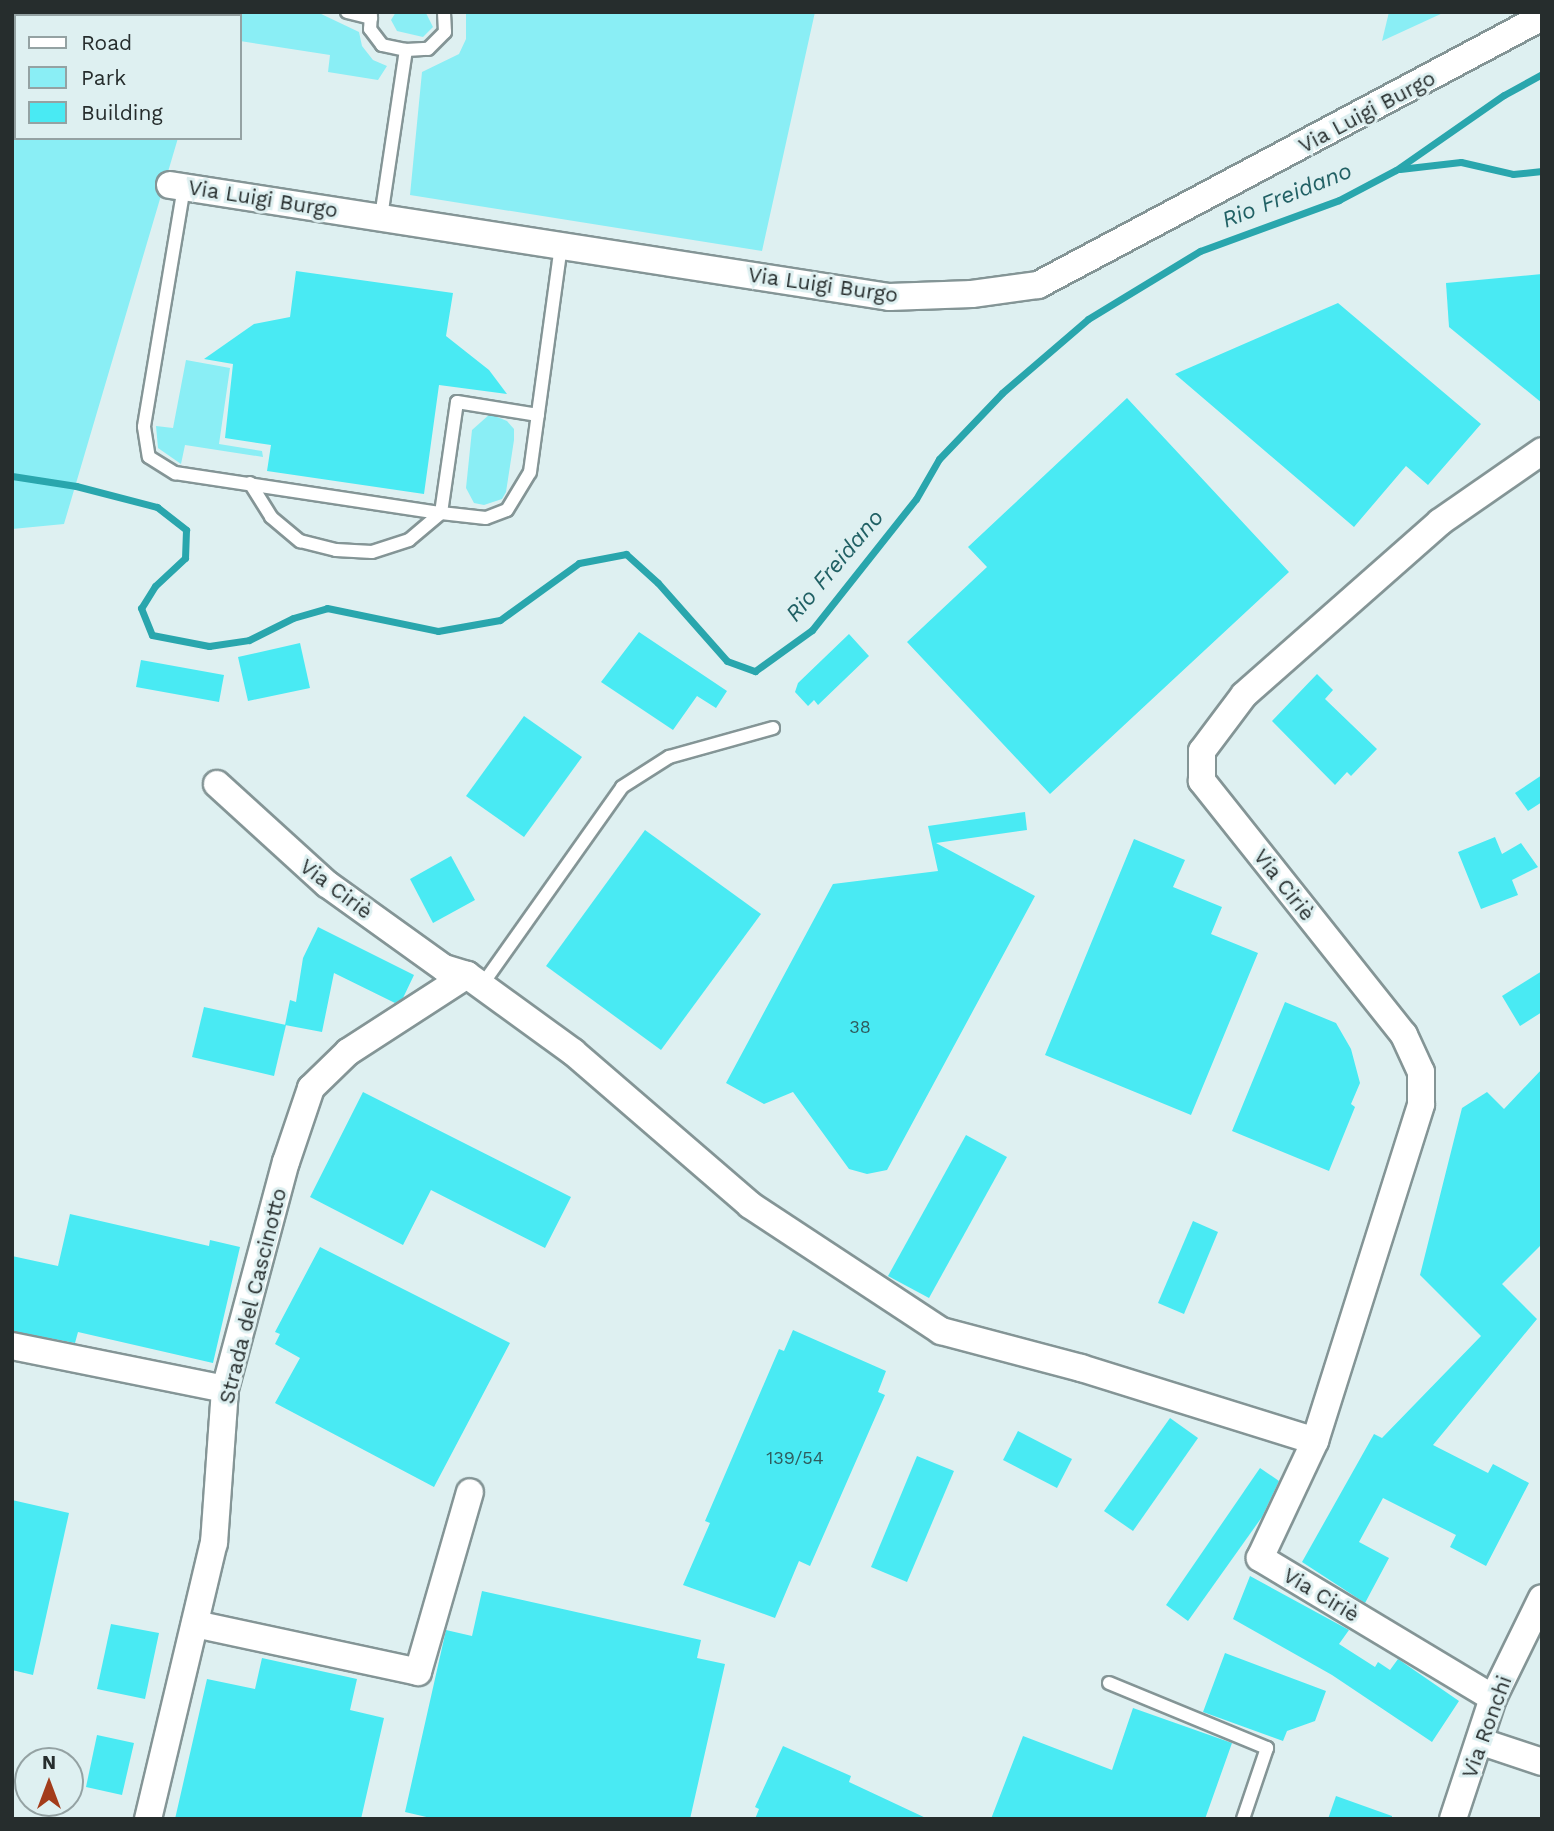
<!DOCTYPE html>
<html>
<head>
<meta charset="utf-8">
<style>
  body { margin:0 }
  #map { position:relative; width:1554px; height:1831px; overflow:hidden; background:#def0f1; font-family:"Work Sans",sans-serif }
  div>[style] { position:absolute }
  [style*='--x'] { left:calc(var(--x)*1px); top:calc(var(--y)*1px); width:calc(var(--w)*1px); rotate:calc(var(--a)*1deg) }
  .green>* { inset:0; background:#8aeef5 }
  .stream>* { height:7px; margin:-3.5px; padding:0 3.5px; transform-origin:3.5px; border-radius:3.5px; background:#29a6ad }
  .building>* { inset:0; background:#49eaf3 }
  .roads { filter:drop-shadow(2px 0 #849596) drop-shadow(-2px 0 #849596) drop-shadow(0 2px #849596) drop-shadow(0 -2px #849596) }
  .lane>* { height:12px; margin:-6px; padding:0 6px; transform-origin:6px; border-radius:6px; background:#fff }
  .street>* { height:26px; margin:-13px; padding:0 13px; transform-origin:13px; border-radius:13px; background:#fff }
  span { translate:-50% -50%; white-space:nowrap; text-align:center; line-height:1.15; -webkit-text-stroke:6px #def0f1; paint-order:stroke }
  .number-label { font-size:18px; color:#2f5c5e }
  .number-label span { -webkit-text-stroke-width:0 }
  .street-label { font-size:21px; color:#262d2d }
  .water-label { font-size:23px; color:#206064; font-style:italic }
  .frame { position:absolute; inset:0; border:14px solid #262d2d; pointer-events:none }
  .legend { position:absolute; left:14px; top:14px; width:228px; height:126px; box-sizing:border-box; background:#def0f1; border:2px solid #94a2a3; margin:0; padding:9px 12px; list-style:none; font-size:21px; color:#262d2d }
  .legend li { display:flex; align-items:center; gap:14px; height:35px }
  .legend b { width:35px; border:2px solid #94a2a3 }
  .north { position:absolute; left:14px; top:1747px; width:70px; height:70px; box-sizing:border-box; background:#def0f1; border:2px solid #94a2a3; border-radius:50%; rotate:0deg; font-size:19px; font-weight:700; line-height:28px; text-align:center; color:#262d2d }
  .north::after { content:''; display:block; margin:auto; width:24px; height:32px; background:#a33c1b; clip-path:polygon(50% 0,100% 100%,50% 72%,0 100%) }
</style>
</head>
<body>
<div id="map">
  <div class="green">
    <i style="clip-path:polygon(12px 12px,317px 12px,359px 32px,362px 46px,373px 60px,387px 66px,378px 80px,328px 72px,330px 55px,240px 41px,240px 16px,16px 16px,16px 24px)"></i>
    <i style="clip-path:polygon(396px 12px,426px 13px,433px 27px,423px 37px,397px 31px,391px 20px)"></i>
    <i style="clip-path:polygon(466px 12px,815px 12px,762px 251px,410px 195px,422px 72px,459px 54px,466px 39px)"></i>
    <i style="clip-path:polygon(1389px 12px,1445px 12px,1382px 41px)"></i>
    <i style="clip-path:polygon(12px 56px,16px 138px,178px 138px,64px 524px,12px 529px)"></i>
    <i style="clip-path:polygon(186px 360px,230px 368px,219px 444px,262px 451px,263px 457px,185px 445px,181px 464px,158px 448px,156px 426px,173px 428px)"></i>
    <i style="clip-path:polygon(490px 414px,507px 421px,514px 429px,514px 440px,506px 492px,502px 499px,484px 505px,474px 503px,466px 488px,472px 430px)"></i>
  </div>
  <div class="stream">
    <i style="--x:1400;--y:169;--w:61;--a:-6.5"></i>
    <i style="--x:1461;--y:162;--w:53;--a:13"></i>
    <i style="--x:1513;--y:174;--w:29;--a:-6"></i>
    <i style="--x:12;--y:476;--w:65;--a:8.9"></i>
    <i style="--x:76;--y:486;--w:84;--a:14.5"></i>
    <i style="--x:157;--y:507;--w:37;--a:38"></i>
    <i style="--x:186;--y:530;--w:28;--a:92"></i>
    <i style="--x:185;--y:558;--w:41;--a:137"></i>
    <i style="--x:155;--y:586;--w:26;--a:122"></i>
    <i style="--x:141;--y:608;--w:29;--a:68"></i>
    <i style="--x:152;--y:635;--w:58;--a:10.9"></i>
    <i style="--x:209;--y:646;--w:40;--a:-8.5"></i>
    <i style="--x:249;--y:640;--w:49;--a:-26.6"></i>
    <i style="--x:293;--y:618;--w:35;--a:-16"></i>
    <i style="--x:327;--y:608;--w:113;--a:11.7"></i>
    <i style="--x:438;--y:631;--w:63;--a:-10.1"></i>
    <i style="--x:500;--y:620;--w:97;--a:-35.8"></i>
    <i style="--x:579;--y:563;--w:48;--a:-10.8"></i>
    <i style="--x:626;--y:554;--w:43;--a:42.2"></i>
    <i style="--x:658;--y:583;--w:104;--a:48.5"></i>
    <i style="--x:727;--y:661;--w:30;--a:20"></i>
    <i style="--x:755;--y:671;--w:70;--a:-35.7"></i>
    <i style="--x:812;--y:630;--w:167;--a:-51.6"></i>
    <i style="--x:916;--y:499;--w:46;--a:-60.1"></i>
    <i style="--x:939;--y:459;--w:91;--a:-46.3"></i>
    <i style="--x:1002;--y:393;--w:113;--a:-40.7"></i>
    <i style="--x:1088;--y:319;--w:131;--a:-31.3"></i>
    <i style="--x:1200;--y:251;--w:148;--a:-20.1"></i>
    <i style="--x:1339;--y:200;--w:64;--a:-27.8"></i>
    <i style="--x:1396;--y:170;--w:131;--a:-34.8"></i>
    <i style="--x:1504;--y:95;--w:43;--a:-28.9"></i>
  </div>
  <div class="building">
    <i style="clip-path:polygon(296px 271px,453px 293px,446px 336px,489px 370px,507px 394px,439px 385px,424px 494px,267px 471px,271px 445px,225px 438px,233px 364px,204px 359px,254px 324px,290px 317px)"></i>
    <i style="clip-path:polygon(1542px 274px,1542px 403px,1449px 327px,1446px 283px)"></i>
    <i style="clip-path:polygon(1338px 303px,1481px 424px,1428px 485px,1406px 466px,1354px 527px,1175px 374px)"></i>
    <i style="clip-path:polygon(1127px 398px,1289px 572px,1050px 794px,907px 642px,987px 567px,968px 547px)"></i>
    <i style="clip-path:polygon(639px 632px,727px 691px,716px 708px,697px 696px,673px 730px,601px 682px)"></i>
    <i style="clip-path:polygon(849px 634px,869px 656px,818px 705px,814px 700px,808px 706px,795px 692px,798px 683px)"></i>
    <i style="clip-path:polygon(300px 643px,310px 688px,248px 701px,238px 657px)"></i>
    <i style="clip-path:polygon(141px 660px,224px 675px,219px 702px,136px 687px)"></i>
    <i style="clip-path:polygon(1317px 674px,1333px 690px,1325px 699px,1377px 749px,1351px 776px,1347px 772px,1335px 785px,1272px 721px)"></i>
    <i style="clip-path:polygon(524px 716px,582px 757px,524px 837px,466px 796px)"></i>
    <i style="clip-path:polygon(1542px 775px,1542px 802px,1528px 811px,1515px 793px)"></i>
    <i style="clip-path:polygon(1025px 812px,1027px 830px,936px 843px,1035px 896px,887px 1170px,867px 1174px,849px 1169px,793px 1092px,764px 1104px,726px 1083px,833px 884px,938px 871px,928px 826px)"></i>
    <i style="clip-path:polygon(645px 830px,761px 914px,661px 1050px,546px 966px)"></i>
    <i style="clip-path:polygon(1495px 837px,1502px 854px,1521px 843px,1538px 867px,1512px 880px,1518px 895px,1481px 909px,1458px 852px)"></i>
    <i style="clip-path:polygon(1134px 839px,1185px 860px,1173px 887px,1222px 907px,1211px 934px,1258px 953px,1191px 1115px,1045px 1055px)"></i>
    <i style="clip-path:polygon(451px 856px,475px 900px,433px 923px,410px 879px)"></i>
    <i style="clip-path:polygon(318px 927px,414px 975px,403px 998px,395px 1003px,334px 973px,322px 1032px,285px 1025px,290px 1000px,296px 1002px,303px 958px)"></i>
    <i style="clip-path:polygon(1542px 971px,1542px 1012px,1520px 1026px,1502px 996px)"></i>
    <i style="clip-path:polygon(1285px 1002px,1336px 1023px,1351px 1049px,1360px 1083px,1351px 1104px,1355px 1107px,1329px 1171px,1232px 1131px)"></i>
    <i style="clip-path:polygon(204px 1007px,286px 1025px,274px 1076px,192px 1057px)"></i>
    <i style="clip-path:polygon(1542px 1069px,1542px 1244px,1502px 1284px,1537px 1319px,1433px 1445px,1488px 1473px,1493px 1464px,1529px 1483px,1486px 1566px,1450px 1547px,1456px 1535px,1383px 1498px,1359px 1542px,1389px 1558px,1365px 1603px,1302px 1562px,1374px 1434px,1382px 1438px,1481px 1336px,1420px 1275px,1462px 1108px,1487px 1092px,1504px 1109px)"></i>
    <i style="clip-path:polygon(363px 1092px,571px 1197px,545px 1248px,431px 1190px,403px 1245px,310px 1197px)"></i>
    <i style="clip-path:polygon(966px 1135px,1007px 1157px,929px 1298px,888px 1276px)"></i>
    <i style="clip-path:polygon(70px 1214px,209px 1246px,210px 1240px,240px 1247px,213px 1363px,78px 1332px,75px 1343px,12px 1331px,12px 1256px,58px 1266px)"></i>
    <i style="clip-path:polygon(1193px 1221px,1218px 1232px,1184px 1314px,1158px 1303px)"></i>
    <i style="clip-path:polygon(320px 1247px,510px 1343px,434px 1487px,275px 1403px,300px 1358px,275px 1344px,280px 1334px,275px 1332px)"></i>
    <i style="clip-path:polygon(793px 1330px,886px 1371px,878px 1392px,885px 1395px,810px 1566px,799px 1561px,775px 1618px,683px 1585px,710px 1523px,705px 1521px,779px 1349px,784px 1351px)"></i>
    <i style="clip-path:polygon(1170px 1418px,1198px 1438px,1133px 1531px,1104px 1511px)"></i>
    <i style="clip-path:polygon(1018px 1431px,1072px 1459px,1057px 1488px,1003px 1460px)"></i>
    <i style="clip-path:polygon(917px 1456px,954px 1471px,907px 1582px,871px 1567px)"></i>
    <i style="clip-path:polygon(1260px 1468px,1279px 1481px,1262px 1517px,1188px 1621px,1166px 1605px)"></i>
    <i style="clip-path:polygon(12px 1500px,69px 1513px,33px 1675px,12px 1670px)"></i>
    <i style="clip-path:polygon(1250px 1576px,1349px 1630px,1339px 1644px,1375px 1667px,1378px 1662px,1390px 1670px,1398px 1659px,1459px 1701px,1432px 1742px,1332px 1675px,1233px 1619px)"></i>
    <i style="clip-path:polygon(482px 1591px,701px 1640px,697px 1658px,725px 1664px,690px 1819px,435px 1819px,405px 1812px,446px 1630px,472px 1636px)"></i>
    <i style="clip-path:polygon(111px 1624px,159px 1633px,145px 1699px,97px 1689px)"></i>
    <i style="clip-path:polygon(1225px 1653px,1326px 1691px,1315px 1721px,1287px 1731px,1283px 1741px,1203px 1712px)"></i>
    <i style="clip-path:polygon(262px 1658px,357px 1679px,350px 1710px,384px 1718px,361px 1819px,175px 1819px,207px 1679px,255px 1689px)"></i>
    <i style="clip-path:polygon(1133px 1708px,1232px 1743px,1205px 1819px,991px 1819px,1023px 1736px,1112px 1770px)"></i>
    <i style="clip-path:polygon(97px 1735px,134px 1743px,122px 1795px,86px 1787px)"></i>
    <i style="clip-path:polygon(783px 1746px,851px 1776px,849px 1782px,928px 1819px,755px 1819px,759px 1809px,755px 1807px)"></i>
    <i style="clip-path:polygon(1336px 1796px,1392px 1816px,1392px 1819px,1328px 1819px)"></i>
  </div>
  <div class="roads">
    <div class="lane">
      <i style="--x:347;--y:12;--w:25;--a:14"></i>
      <i style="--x:371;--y:12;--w:17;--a:93"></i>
      <i style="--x:370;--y:29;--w:20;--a:53"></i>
      <i style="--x:382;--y:45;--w:25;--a:12"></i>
      <i style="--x:406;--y:50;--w:22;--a:-3"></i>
      <i style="--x:428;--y:49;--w:24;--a:-45"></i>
      <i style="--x:445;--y:32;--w:20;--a:-93"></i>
      <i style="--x:184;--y:187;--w:243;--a:99.5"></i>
      <i style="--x:144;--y:427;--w:30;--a:81"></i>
      <i style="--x:149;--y:457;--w:31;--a:32"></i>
      <i style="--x:175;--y:473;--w:269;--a:8.6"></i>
      <i style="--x:441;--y:513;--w:45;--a:6.3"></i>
      <i style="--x:486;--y:518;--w:22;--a:-21"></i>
      <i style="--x:507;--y:510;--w:44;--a:-58.8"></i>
      <i style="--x:530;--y:472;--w:229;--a:-82.2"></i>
      <i style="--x:381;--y:217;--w:169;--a:-81.5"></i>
      <i style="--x:250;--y:483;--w:40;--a:58"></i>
      <i style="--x:271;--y:517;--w:38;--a:40"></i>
      <i style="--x:300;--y:541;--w:37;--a:14"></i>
      <i style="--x:336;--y:550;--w:36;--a:3"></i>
      <i style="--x:372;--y:552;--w:39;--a:-18"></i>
      <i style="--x:409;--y:540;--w:42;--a:-40.2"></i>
      <i style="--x:441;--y:513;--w:112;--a:-81.8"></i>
      <i style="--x:457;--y:402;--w:82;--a:9.1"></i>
      <i style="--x:482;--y:985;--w:242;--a:-54.7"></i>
      <i style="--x:622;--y:787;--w:56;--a:-32.6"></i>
      <i style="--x:669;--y:757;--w:108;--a:-15.6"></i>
      <i style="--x:1109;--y:1683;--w:171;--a:22.4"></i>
      <i style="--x:1267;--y:1748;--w:75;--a:108.7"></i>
    </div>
    <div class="street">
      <i style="--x:170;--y:185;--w:728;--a:8.85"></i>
      <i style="--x:889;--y:297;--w:83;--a:-2.1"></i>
      <i style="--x:972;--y:294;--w:67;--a:-7.8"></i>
      <i style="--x:1038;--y:285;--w:571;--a:-28"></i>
      <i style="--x:217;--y:784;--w:149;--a:42.3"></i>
      <i style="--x:327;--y:884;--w:144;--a:35.7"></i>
      <i style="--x:444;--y:968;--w:24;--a:17"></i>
      <i style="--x:467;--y:975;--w:131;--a:36"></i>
      <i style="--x:573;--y:1052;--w:234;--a:40.8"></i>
      <i style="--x:750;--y:1205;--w:229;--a:33.4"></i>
      <i style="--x:941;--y:1331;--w:145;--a:14.8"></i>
      <i style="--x:1081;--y:1368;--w:245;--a:17.3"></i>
      <i style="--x:12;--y:1346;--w:217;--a:11.4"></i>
      <i style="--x:195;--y:1624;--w:228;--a:12.1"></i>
      <i style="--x:418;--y:1672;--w:187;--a:-73.9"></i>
      <i style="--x:1493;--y:1698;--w:272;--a:-149"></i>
      <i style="--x:1260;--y:1558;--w:129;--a:-64.8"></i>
      <i style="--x:1315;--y:1441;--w:353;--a:-72.5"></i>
      <i style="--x:1421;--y:1104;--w:32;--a:-90"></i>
      <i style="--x:1421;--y:1072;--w:41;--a:-114.7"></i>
      <i style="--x:1404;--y:1035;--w:325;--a:-128.5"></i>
      <i style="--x:1202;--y:781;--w:30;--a:-90"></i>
      <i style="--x:1202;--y:751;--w:70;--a:-53.1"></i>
      <i style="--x:1244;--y:695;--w:261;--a:-41.4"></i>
      <i style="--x:1440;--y:522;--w:124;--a:-34.8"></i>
      <i style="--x:1482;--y:1742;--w:63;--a:18.4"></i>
      <i style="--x:148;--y:1819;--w:284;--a:-76.6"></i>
      <i style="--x:214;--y:1543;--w:154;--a:-85.9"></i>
      <i style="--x:225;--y:1389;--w:235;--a:-75"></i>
      <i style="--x:286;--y:1162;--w:78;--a:-71.3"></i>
      <i style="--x:311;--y:1088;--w:52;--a:-44.2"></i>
      <i style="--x:348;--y:1052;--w:142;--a:-32.9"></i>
      <i style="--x:1453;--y:1819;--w:127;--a:-71.7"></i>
      <i style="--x:1493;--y:1698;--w:111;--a:-63.9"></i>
    </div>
  </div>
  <div class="number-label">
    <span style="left:860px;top:1027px">38</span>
    <span style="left:795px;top:1458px">139/54</span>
  </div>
  <div class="street-label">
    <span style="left:1367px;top:112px;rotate:-28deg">Via Luigi Burgo</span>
    <span style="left:263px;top:199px;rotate:9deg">Via Luigi Burgo</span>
    <span style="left:823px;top:285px;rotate:8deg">Via Luigi Burgo</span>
    <span style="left:1284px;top:885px;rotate:52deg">Via Ciriè</span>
    <span style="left:336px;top:889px;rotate:37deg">Via Ciriè</span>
    <span style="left:253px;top:1296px;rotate:-76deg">Strada del Cascinotto</span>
    <span style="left:1321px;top:1595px;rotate:31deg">Via Ciriè</span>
    <span style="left:1487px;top:1727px;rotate:-70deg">Via Ronchi</span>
  </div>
  <div class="water-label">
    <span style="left:1287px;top:196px;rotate:-22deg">Rio Freidano</span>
    <span style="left:835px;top:566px;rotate:-50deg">Rio Freidano</span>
  </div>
  <div class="frame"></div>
  <ul class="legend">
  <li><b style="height:9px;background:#fff"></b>Road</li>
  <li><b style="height:19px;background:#8aeef5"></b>Park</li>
  <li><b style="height:19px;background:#49eaf3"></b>Building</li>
  </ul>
  <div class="north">N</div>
</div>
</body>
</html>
